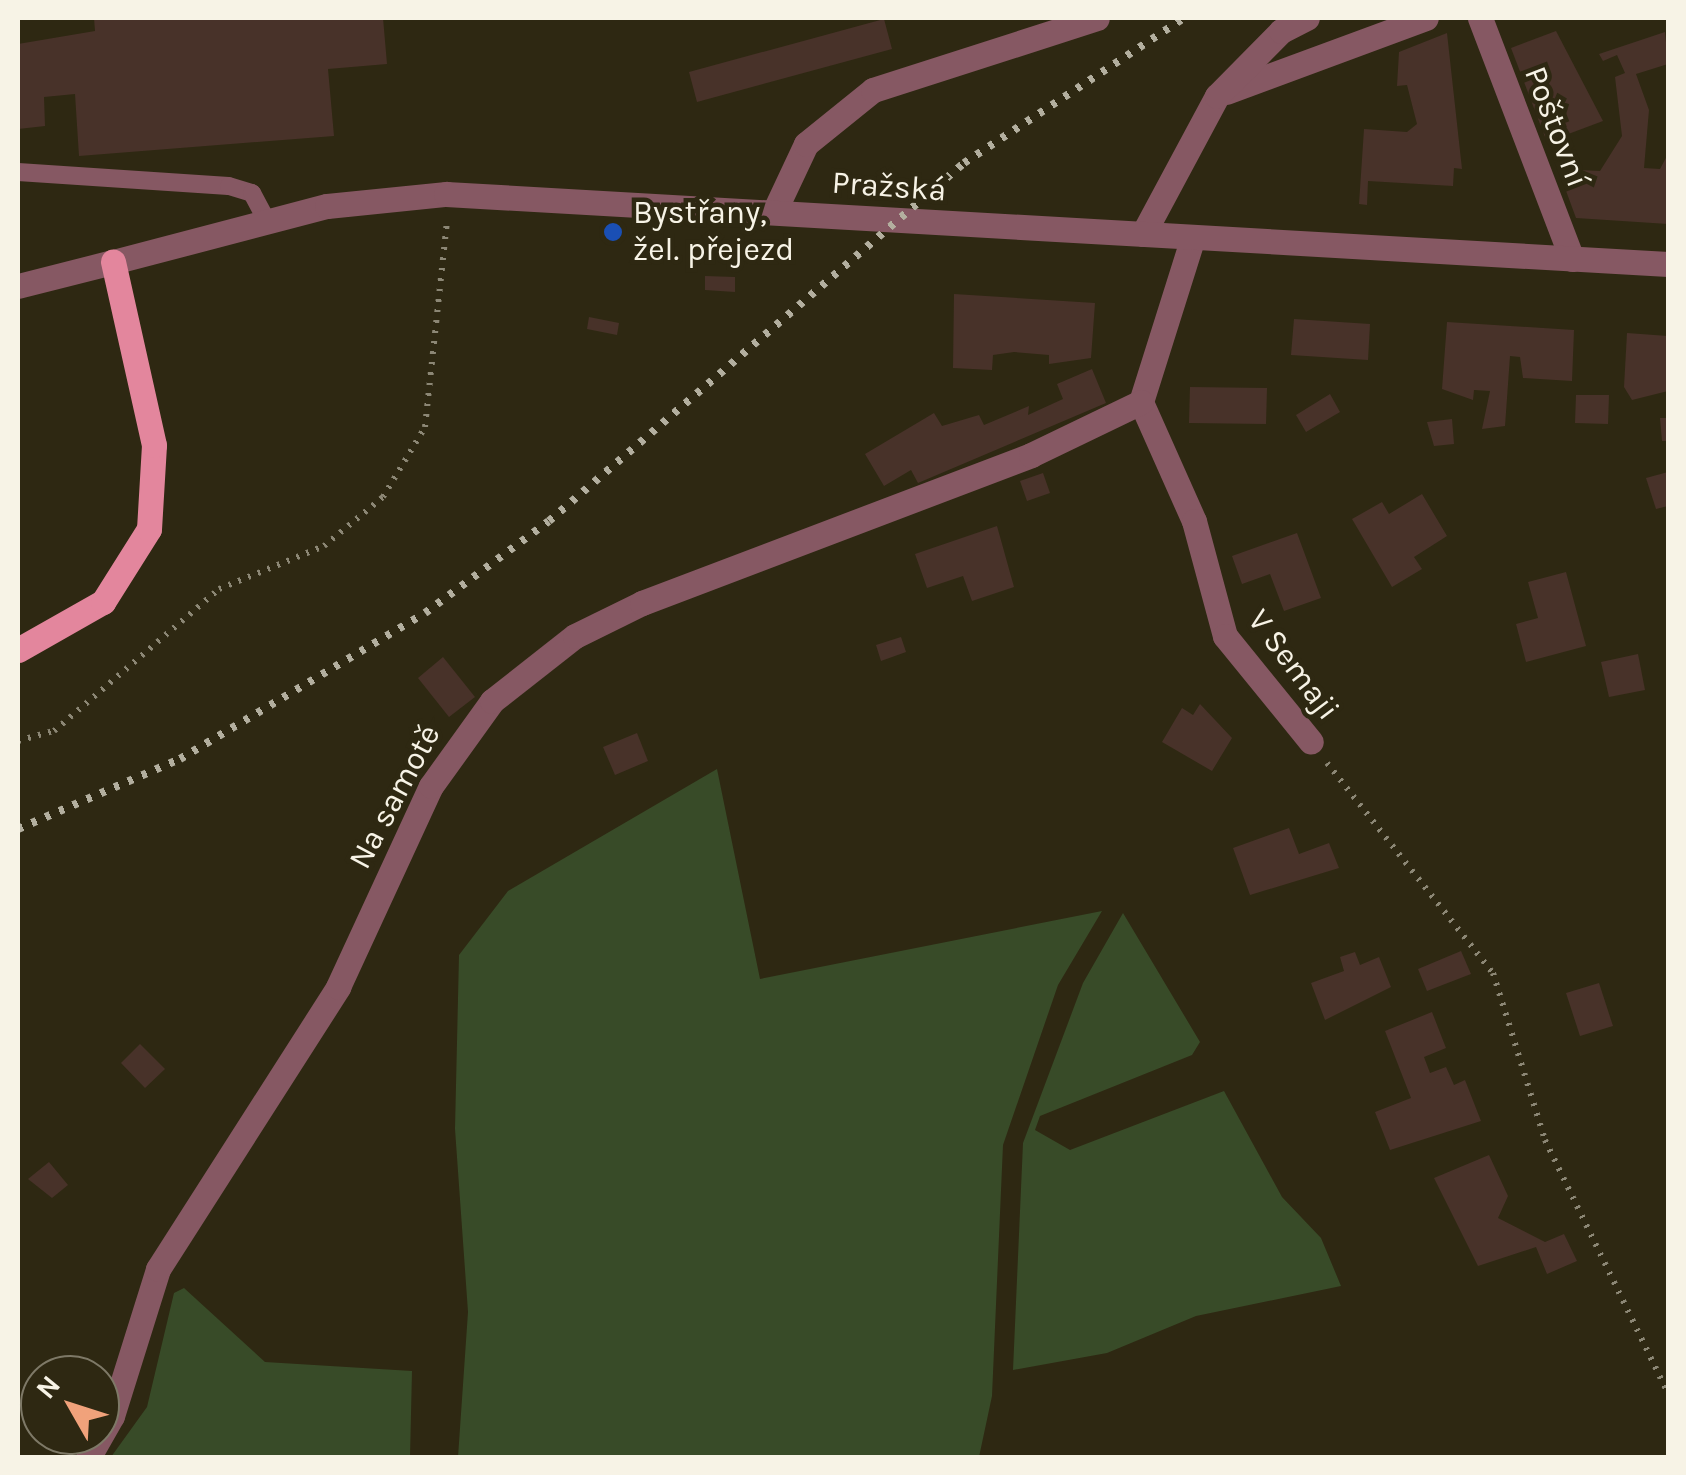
<!DOCTYPE html>
<html>
<head>
<meta charset="utf-8">
<style>
  body { margin:0 }
  #map { position:relative; width:1686px; height:1475px; overflow:hidden; background:#2e2812; font-family:Karla,sans-serif }
  div>[style] { position:absolute }
  [style*='--x'] { left:calc(var(--x)*1px); top:calc(var(--y)*1px); width:calc(var(--w)*1px); rotate:calc(var(--a)*1deg) }
  .green>* { inset:0; background:#384b28 }
  .building>* { inset:0; background:#483229 }
  .path>* { height:6px; margin-top:-3px; transform-origin:0; background:repeating-linear-gradient(90deg,#8c8775 0 2.5px,transparent 0 10.5px) }
  .service>* { height:18px; margin:-9px; padding:0 9px; transform-origin:9px; border-radius:9px; background:#865863 }
  .minor>* { height:25px; margin:-12.5px; padding:0 12.5px; transform-origin:12.5px; border-radius:12.5px; background:#865863 }
  .tertiary>* { height:25px; margin:-12.5px; padding:0 12.5px; transform-origin:12.5px; border-radius:12.5px; background:#865863 }
  .primary>* { height:25px; margin:-12.5px; padding:0 12.5px; transform-origin:12.5px; border-radius:12.5px; background:#e3869d }
  .rail>* { height:8px; margin-top:-4px; transform-origin:0; background:repeating-linear-gradient(90deg,#b3af9f 0 5px,transparent 0 15px) }
  .dots>* { width:28px; height:28px; translate:-50% -50%; box-sizing:border-box; border:5px solid #2e2812; border-radius:50% }
  span { translate:-50% -50%; white-space:nowrap; text-align:center; line-height:1.15; -webkit-text-stroke:9px #2e2812; paint-order:stroke }
  .street-label { font-size:32px; color:#f7f3e6 }
  .poi-label { font-size:32px; color:#f7f3e6 }
  .left { translate:0 -50%; text-align:left }
  .frame { position:absolute; inset:0; border:20px solid #f7f3e6; pointer-events:none }
  .north { position:absolute; left:20px; top:1355px; width:100px; height:100px; box-sizing:border-box; background:#2e2812; border:2px solid #7e7967; border-radius:50%; rotate:309deg; font-size:28px; font-weight:700; line-height:40px; text-align:center; color:#f7f3e6 }
  .north::after { content:''; display:block; margin:auto; width:35px; height:45px; background:#f1a27b; clip-path:polygon(50% 0,100% 100%,50% 72%,0 100%) }
</style>
</head>
<body>
<div id="map">
  <div class="green">
    <i style="clip-path:polygon(717px 769px,760px 979px,1102px 911px,1058px 985px,1003px 1145px,992px 1396px,979px 1457px,458px 1457px,468px 1312px,455px 1129px,459px 955px,508px 891px)"></i>
    <i style="clip-path:polygon(1123px 913px,1200px 1042px,1192px 1055px,1040px 1116px,1035px 1130px,1070px 1150px,1224px 1091px,1282px 1197px,1321px 1238px,1341px 1286px,1196px 1316px,1107px 1353px,1013px 1370px,1023px 1143px,1083px 983px)"></i>
    <i style="clip-path:polygon(184px 1288px,265px 1362px,412px 1371px,410px 1457px,111px 1457px,147px 1407px,174px 1293px)"></i>
  </div>
  <div class="building">
    <i style="clip-path:polygon(94px 18px,383px 18px,387px 64px,328px 69px,334px 136px,79px 156px,75px 94px,44px 97px,45px 126px,18px 129px,18px 44px,95px 31px)"></i>
    <i style="clip-path:polygon(884px 19px,892px 49px,697px 102px,689px 72px)"></i>
    <i style="clip-path:polygon(1556px 31px,1603px 121px,1547px 142px,1511px 48px)"></i>
    <i style="clip-path:polygon(1665px 32px,1668px 64px,1636px 74px,1649px 110px,1644px 168px,1660px 169px,1668px 154px,1668px 224px,1576px 218px,1558px 169px,1600px 171px,1622px 136px,1615px 77px,1625px 73px,1617px 55px,1603px 61px,1599px 54px)"></i>
    <i style="clip-path:polygon(1447px 33px,1462px 169px,1454px 168px,1453px 186px,1368px 181px,1367px 205px,1359px 204px,1364px 129px,1407px 132px,1417px 124px,1407px 85px,1397px 86px,1399px 52px)"></i>
    <i style="clip-path:polygon(705px 276px,735px 277px,735px 292px,705px 290px)"></i>
    <i style="clip-path:polygon(954px 294px,1095px 303px,1091px 358px,1049px 364px,1049px 355px,1014px 352px,993px 355px,992px 370px,953px 368px)"></i>
    <i style="clip-path:polygon(589px 317px,619px 323px,617px 335px,587px 329px)"></i>
    <i style="clip-path:polygon(1294px 319px,1370px 324px,1368px 360px,1291px 355px)"></i>
    <i style="clip-path:polygon(1447px 322px,1574px 330px,1572px 381px,1523px 378px,1520px 357px,1510px 356px,1505px 426px,1482px 429px,1490px 391px,1474px 390px,1473px 400px,1442px 389px)"></i>
    <i style="clip-path:polygon(1627px 333px,1668px 336px,1668px 391px,1632px 400px,1624px 387px)"></i>
    <i style="clip-path:polygon(1092px 369px,1106px 403px,918px 483px,911px 470px,884px 486px,865px 454px,934px 413px,942px 426px,979px 415px,984px 425px,1029px 406px,1028px 415px,1063px 399px,1057px 384px)"></i>
    <i style="clip-path:polygon(1190px 387px,1267px 388px,1266px 424px,1189px 423px)"></i>
    <i style="clip-path:polygon(1330px 394px,1340px 412px,1306px 432px,1296px 415px)"></i>
    <i style="clip-path:polygon(1576px 395px,1609px 395px,1608px 424px,1575px 423px)"></i>
    <i style="clip-path:polygon(1660px 418px,1668px 418px,1668px 441px,1662px 441px)"></i>
    <i style="clip-path:polygon(1452px 419px,1454px 444px,1434px 446px,1427px 422px)"></i>
    <i style="clip-path:polygon(1668px 472px,1668px 506px,1656px 509px,1646px 478px)"></i>
    <i style="clip-path:polygon(1043px 473px,1050px 493px,1027px 501px,1020px 481px)"></i>
    <i style="clip-path:polygon(1422px 494px,1447px 536px,1414px 557px,1422px 569px,1392px 587px,1352px 519px,1382px 502px,1389px 514px)"></i>
    <i style="clip-path:polygon(997px 526px,1014px 587px,972px 601px,963px 576px,927px 588px,915px 554px)"></i>
    <i style="clip-path:polygon(1297px 533px,1321px 598px,1284px 611px,1270px 574px,1242px 584px,1232px 556px)"></i>
    <i style="clip-path:polygon(1566px 572px,1586px 646px,1526px 662px,1516px 624px,1538px 618px,1528px 582px)"></i>
    <i style="clip-path:polygon(901px 637px,906px 652px,881px 661px,876px 645px)"></i>
    <i style="clip-path:polygon(1638px 654px,1645px 690px,1609px 697px,1601px 662px)"></i>
    <i style="clip-path:polygon(443px 657px,475px 697px,449px 717px,418px 678px)"></i>
    <i style="clip-path:polygon(1200px 704px,1232px 738px,1212px 771px,1162px 742px,1182px 708px,1193px 715px)"></i>
    <i style="clip-path:polygon(637px 733px,648px 761px,615px 775px,603px 747px)"></i>
    <i style="clip-path:polygon(1289px 828px,1299px 854px,1329px 843px,1339px 868px,1250px 895px,1233px 848px)"></i>
    <i style="clip-path:polygon(1461px 951px,1471px 974px,1427px 991px,1418px 969px)"></i>
    <i style="clip-path:polygon(1355px 952px,1360px 965px,1379px 957px,1391px 987px,1325px 1020px,1311px 983px,1344px 971px,1340px 957px)"></i>
    <i style="clip-path:polygon(1599px 983px,1613px 1026px,1580px 1036px,1566px 993px)"></i>
    <i style="clip-path:polygon(1432px 1012px,1446px 1048px,1424px 1057px,1430px 1073px,1446px 1067px,1454px 1085px,1465px 1080px,1481px 1121px,1390px 1150px,1375px 1112px,1411px 1098px,1385px 1031px)"></i>
    <i style="clip-path:polygon(140px 1044px,165px 1069px,145px 1088px,121px 1063px)"></i>
    <i style="clip-path:polygon(1489px 1155px,1508px 1196px,1498px 1218px,1545px 1242px,1564px 1234px,1577px 1261px,1547px 1274px,1536px 1247px,1478px 1266px,1434px 1178px)"></i>
    <i style="clip-path:polygon(49px 1162px,68px 1185px,52px 1198px,28px 1179px)"></i>
  </div>
  <div class="path">
    <i style="--x:18;--y:741;--w:37;--a:-16"></i>
    <i style="--x:54;--y:731;--w:218;--a:-40.7"></i>
    <i style="--x:219;--y:589;--w:113;--a:-22.3"></i>
    <i style="--x:324;--y:546;--w:77;--a:-39.7"></i>
    <i style="--x:383;--y:497;--w:82;--a:-59"></i>
    <i style="--x:425;--y:427;--w:208;--a:-83.9"></i>
    <i style="--x:1327;--y:763;--w:268;--a:51.7"></i>
    <i style="--x:1493;--y:973;--w:175;--a:72.7"></i>
    <i style="--x:1545;--y:1140;--w:281;--a:64.1"></i>
  </div>
  <div class="service">
    <i style="--x:18;--y:172;--w:211;--a:3.8"></i>
    <i style="--x:229;--y:186;--w:24;--a:17"></i>
    <i style="--x:252;--y:193;--w:32;--a:62"></i>
  </div>
  <div class="minor">
    <i style="--x:1480;--y:18;--w:258;--a:69.1"></i>
    <i style="--x:1226;--y:92;--w:213;--a:-20.3"></i>
    <i style="--x:774;--y:212;--w:75;--a:-64.8"></i>
    <i style="--x:806;--y:144;--w:86;--a:-38.9"></i>
    <i style="--x:873;--y:90;--w:235;--a:-17.8"></i>
    <i style="--x:1143;--y:234;--w:157;--a:-61.8"></i>
    <i style="--x:1217;--y:96;--w:91;--a:-45.4"></i>
    <i style="--x:1281;--y:31;--w:29;--a:-27"></i>
    <i style="--x:1193;--y:237;--w:173;--a:107.5"></i>
    <i style="--x:1141;--y:402;--w:130;--a:66"></i>
    <i style="--x:1194;--y:521;--w:119;--a:74.9"></i>
    <i style="--x:1225;--y:636;--w:136;--a:50.9"></i>
    <i style="--x:18;--y:286;--w:98;--a:-14.2"></i>
    <i style="--x:88;--y:1458;--w:48;--a:-60.3"></i>
    <i style="--x:112;--y:1416;--w:154;--a:-72.6"></i>
    <i style="--x:158;--y:1269;--w:335;--a:-57.4"></i>
    <i style="--x:338;--y:987;--w:221;--a:-65.2"></i>
    <i style="--x:431;--y:786;--w:105;--a:-54.3"></i>
    <i style="--x:492;--y:701;--w:105;--a:-38.1"></i>
    <i style="--x:575;--y:636;--w:75;--a:-26.2"></i>
    <i style="--x:642;--y:603;--w:416;--a:-20.8"></i>
    <i style="--x:1031;--y:455;--w:122;--a:-25.7"></i>
  </div>
  <div class="tertiary">
    <i style="--x:113;--y:262;--w:221;--a:-14.7"></i>
    <i style="--x:327;--y:206;--w:120;--a:-5.8"></i>
    <i style="--x:446;--y:194;--w:1224;--a:3.28"></i>
  </div>
  <div class="primary">
    <i style="--x:18;--y:650;--w:98;--a:-29.5"></i>
    <i style="--x:103;--y:602;--w:86;--a:-57.8"></i>
    <i style="--x:149;--y:529;--w:84;--a:-86.6"></i>
    <i style="--x:154;--y:445;--w:188;--a:-102.6"></i>
  </div>
  <div class="rail">
    <i style="--x:18;--y:829;--w:176;--a:-23.4"></i>
    <i style="--x:180;--y:759;--w:285;--a:-30.8"></i>
    <i style="--x:425;--y:613;--w:154;--a:-36.6"></i>
    <i style="--x:549;--y:521;--w:548;--a:-40.78"></i>
    <i style="--x:964;--y:163;--w:263;--a:-33.4"></i>
  </div>
  <div class="dots">
    <i style="left:613px;top:232px;background:#1a4fb4"></i>
  </div>
  <div class="street-label">
    <span style="left:1556px;top:127px;rotate:69deg">Poštovní</span>
    <span style="left:889px;top:187px;rotate:4deg">Pražská</span>
    <span style="left:1293px;top:665px;rotate:53deg">V Semaji</span>
    <span style="left:395px;top:797px;rotate:-62deg">Na samotě</span>
  </div>
  <div class="poi-label">
    <span class="left" style="left:633px;top:232px">Bystřany,<br>žel. přejezd</span>
  </div>
  <div class="frame"></div>
  <div class="north">N</div>
</div>
</body>
</html>
